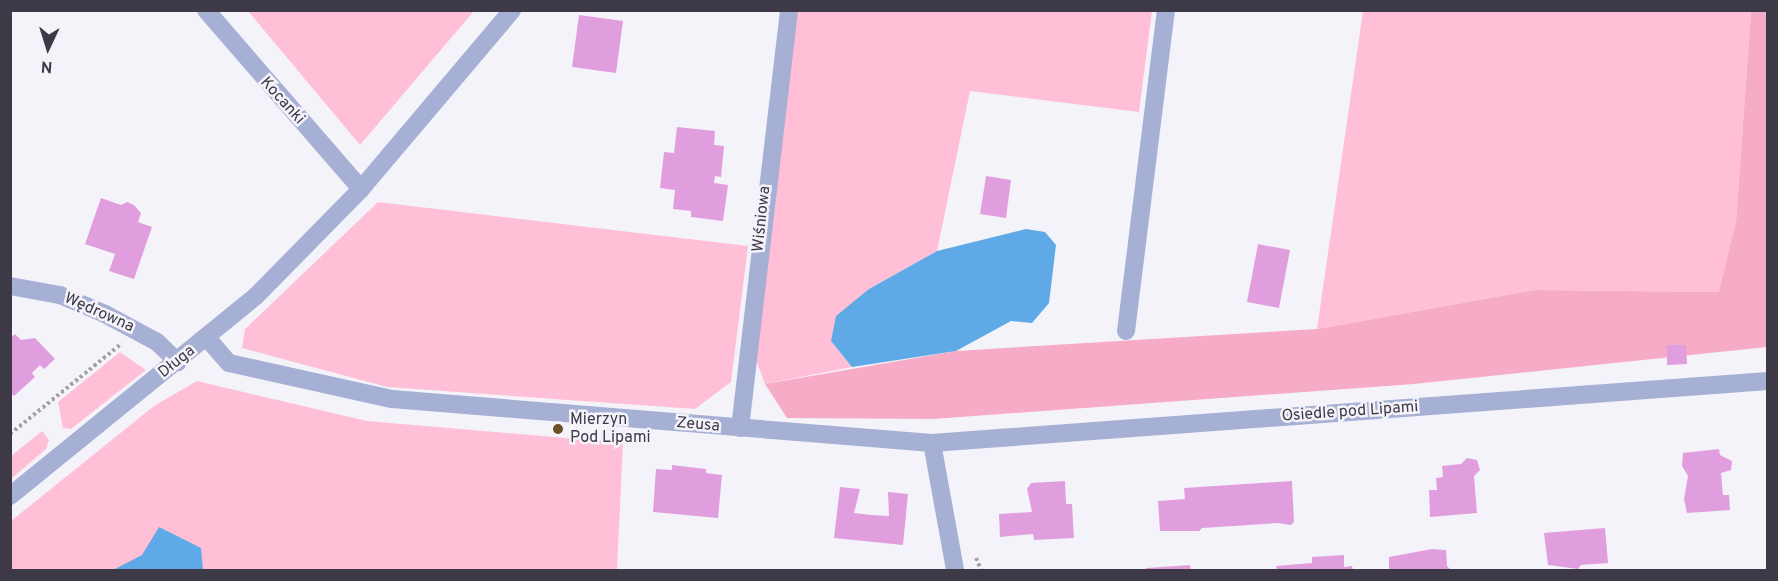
<!DOCTYPE html>
<html>
<head>
<meta charset="utf-8">
<style>
  body { margin:0 }
  #map { position:relative; width:1778px; height:581px; overflow:hidden; background:#f5f3fa; font-family:Overpass,sans-serif }
  div>[style] { position:absolute }
  [style*='--x'] { left:calc(var(--x)*1px); top:calc(var(--y)*1px); width:calc(var(--w)*1px); rotate:calc(var(--a)*1deg) }
  .green>* { inset:0; background:#ffc0d7 }
  .forest>* { inset:0; background:#f6acc7 }
  .water>* { inset:0; background:#5fa9e6 }
  .building>* { inset:0; background:#e19edf }
  .path>* { height:4px; margin-top:-2px; transform-origin:0; background:repeating-linear-gradient(90deg,#a29fa9 0 3px,transparent 0 6px) }
  .minor>* { height:18px; margin:-9px; padding:0 9px; transform-origin:9px; border-radius:9px; background:#a6b0d4 }
  .dots>* { width:16px; height:16px; translate:-50% -50%; box-sizing:border-box; border:3px solid #f5f3fa; border-radius:50% }
  span { translate:-50% -50%; white-space:nowrap; text-align:center; line-height:1.15; -webkit-text-stroke:5px #f5f3fa; paint-order:stroke }
  .street-label { font-size:16px; color:#3e3947 }
  .poi-label { font-size:16px; color:#3e3947 }
  .left { translate:0 -50%; text-align:left }
  .frame { position:absolute; inset:0; border:12px solid #3e3947; pointer-events:none }
  .north { position:absolute; left:18px; top:18px; width:60px; height:60px; -webkit-text-stroke:4px #f5f3fa; paint-order:stroke; rotate:184deg; font-size:16px; font-weight:700; line-height:24px; text-align:center; color:#3e3947 }
  .north::after { content:''; display:block; margin:auto; width:21px; height:27px; background:#3e3947; clip-path:polygon(50% 0,100% 100%,50% 72%,0 100%) }
</style>
</head>
<body>
<div id="map">
  <div class="green">
    <i style="clip-path:polygon(248px 11px,474px 11px,360px 145px)"></i>
    <i style="clip-path:polygon(797px 11px,1152px 11px,1139px 112px,970px 91px,937px 251px,869px 289px,831px 341px,852px 367px,765px 384px,751px 347px)"></i>
    <i style="clip-path:polygon(1363px 11px,1751px 11px,1736px 222px,1720px 292px,1535px 290px,1317px 329px)"></i>
    <i style="clip-path:polygon(378px 202px,748px 246px,731px 382px,695px 409px,387px 387px,242px 348px,245px 329px)"></i>
    <i style="clip-path:polygon(120px 352px,146px 370px,71px 429px,63px 428px,58px 402px)"></i>
    <i style="clip-path:polygon(197px 381px,367px 421px,623px 443px,617px 570px,11px 570px,11px 521px,154px 406px)"></i>
    <i style="clip-path:polygon(42px 431px,49px 440px,46px 449px,11px 479px,11px 456px)"></i>
  </div>
  <div class="forest">
    <i style="clip-path:polygon(1751px 11px,1767px 11px,1767px 347px,1414px 384px,933px 419px,787px 418px,765px 384px,956px 351px,1317px 329px,1535px 290px,1719px 292px,1736px 222px)"></i>
  </div>
  <div class="water">
    <i style="clip-path:polygon(1026px 229px,1045px 232px,1056px 245px,1049px 303px,1032px 323px,1011px 321px,956px 351px,852px 367px,831px 341px,836px 316px,869px 289px,937px 251px)"></i>
    <i style="clip-path:polygon(159px 527px,201px 548px,203px 570px,113px 570px,142px 555px)"></i>
  </div>
  <div class="building">
    <i style="clip-path:polygon(579px 15px,623px 21px,616px 73px,572px 67px)"></i>
    <i style="clip-path:polygon(677px 127px,715px 131px,714px 145px,724px 146px,721px 177px,715px 176px,714px 183px,728px 185px,723px 221px,691px 217px,691px 211px,673px 209px,675px 190px,660px 188px,664px 152px,674px 153px)"></i>
    <i style="clip-path:polygon(986px 176px,1011px 180px,1006px 218px,980px 214px)"></i>
    <i style="clip-path:polygon(101px 198px,121px 205px,127px 202px,134px 205px,141px 213px,138px 222px,152px 227px,134px 279px,109px 271px,115px 254px,85px 244px)"></i>
    <i style="clip-path:polygon(1258px 244px,1290px 250px,1279px 308px,1247px 302px)"></i>
    <i style="clip-path:polygon(15px 334px,21px 340px,35px 338px,55px 359px,44px 369px,40px 365px,32px 373px,35px 377px,14px 396px,10px 392px,10px 338px)"></i>
    <i style="clip-path:polygon(1667px 345px,1686px 345px,1687px 364px,1667px 365px)"></i>
    <i style="clip-path:polygon(1719px 449px,1720px 455px,1732px 461px,1731px 470px,1721px 473px,1723px 495px,1729px 495px,1730px 510px,1687px 513px,1684px 499px,1688px 476px,1682px 466px,1683px 453px)"></i>
    <i style="clip-path:polygon(1467px 458px,1477px 460px,1480px 470px,1474px 476px,1477px 513px,1430px 517px,1429px 490px,1437px 490px,1436px 478px,1443px 477px,1442px 466px,1461px 464px)"></i>
    <i style="clip-path:polygon(672px 465px,706px 469px,706px 473px,722px 475px,718px 518px,653px 512px,656px 469px,672px 470px)"></i>
    <i style="clip-path:polygon(1065px 481px,1066px 504px,1072px 504px,1074px 538px,1034px 540px,1033px 534px,1000px 537px,999px 514px,1032px 512px,1027px 489px,1031px 483px)"></i>
    <i style="clip-path:polygon(1292px 481px,1294px 522px,1291px 525px,1278px 523px,1202px 528px,1199px 531px,1160px 531px,1158px 501px,1185px 499px,1184px 488px)"></i>
    <i style="clip-path:polygon(840px 487px,860px 489px,854px 513px,872px 515px,889px 516px,888px 492px,908px 494px,903px 545px,834px 538px)"></i>
    <i style="clip-path:polygon(1605px 528px,1608px 563px,1581px 565px,1578px 569px,1548px 565px,1544px 533px)"></i>
    <i style="clip-path:polygon(1432px 549px,1446px 550px,1447px 566px,1451px 570px,1389px 570px,1389px 557px)"></i>
    <i style="clip-path:polygon(1344px 555px,1344px 567px,1352px 566px,1353px 570px,1277px 570px,1276px 566px,1312px 563px,1312px 557px)"></i>
    <i style="clip-path:polygon(1190px 565px,1191px 570px,1144px 570px,1147px 568px)"></i>
  </div>
  <div class="path">
    <i style="--x:10;--y:434;--w:141;--a:-39"></i>
    <i style="--x:976;--y:558;--w:13;--a:67"></i>
  </div>
  <div class="minor">
    <i style="--x:206;--y:10;--w:237;--a:49.1"></i>
    <i style="--x:10;--y:286;--w:51;--a:10.2"></i>
    <i style="--x:60;--y:295;--w:49;--a:22.9"></i>
    <i style="--x:105;--y:314;--w:59;--a:28.3"></i>
    <i style="--x:157;--y:342;--w:29;--a:44"></i>
    <i style="--x:1126;--y:331;--w:323;--a:-82.9"></i>
    <i style="--x:207;--y:338;--w:33;--a:49"></i>
    <i style="--x:229;--y:363;--w:167;--a:12.5"></i>
    <i style="--x:392;--y:399;--w:542;--a:4.66"></i>
    <i style="--x:932;--y:443;--w:838;--a:-4.24"></i>
    <i style="--x:740;--y:428;--w:421;--a:-83.3"></i>
    <i style="--x:932;--y:443;--w:129;--a:79.7"></i>
    <i style="--x:10;--y:496;--w:317;--a:-39.1"></i>
    <i style="--x:256;--y:296;--w:150;--a:-45.5"></i>
    <i style="--x:361;--y:189;--w:234;--a:-49.8"></i>
  </div>
  <div class="dots">
    <i style="left:558px;top:429px;background:#6c5023"></i>
  </div>
  <div class="street-label">
    <span style="left:282px;top:101px;rotate:48deg">Kocanki</span>
    <span style="left:762px;top:219px;rotate:-84deg">Wiśniowa</span>
    <span style="left:99px;top:313px;rotate:24deg">Wędrowna</span>
    <span style="left:177px;top:362px;rotate:-39deg">Długa</span>
    <span style="left:1350px;top:412px;rotate:-4deg">Osiedle pod Lipami</span>
    <span style="left:698px;top:425px;rotate:5deg">Zeusa</span>
  </div>
  <div class="poi-label">
    <span class="left" style="left:570px;top:429px">Mierzyn<br>Pod Lipami</span>
  </div>
  <div class="frame"></div>
  <div class="north">N</div>
</div>
</body>
</html>
